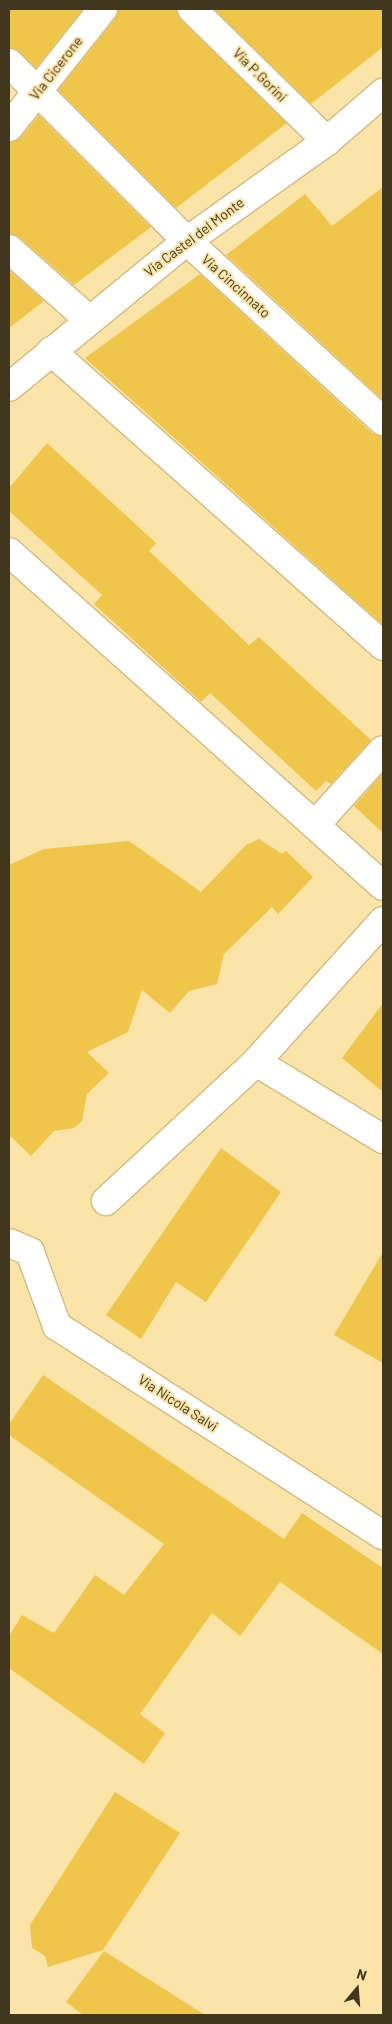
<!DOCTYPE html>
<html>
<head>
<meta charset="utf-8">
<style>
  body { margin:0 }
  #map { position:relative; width:392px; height:2024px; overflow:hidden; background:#fbe4a7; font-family:Barlow,sans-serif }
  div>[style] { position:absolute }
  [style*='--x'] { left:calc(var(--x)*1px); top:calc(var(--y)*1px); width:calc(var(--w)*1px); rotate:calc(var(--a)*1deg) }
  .building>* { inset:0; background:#efc64a }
  .roads { filter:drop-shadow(1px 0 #d2bc80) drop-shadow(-1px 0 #d2bc80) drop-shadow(0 1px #d2bc80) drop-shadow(0 -1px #d2bc80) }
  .minor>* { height:28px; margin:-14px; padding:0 14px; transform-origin:14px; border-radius:14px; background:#fff }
  .secondary>* { height:28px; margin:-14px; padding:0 14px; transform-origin:14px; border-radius:14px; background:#fff }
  span { translate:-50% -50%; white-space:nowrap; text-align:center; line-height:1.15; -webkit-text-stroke:4px #fbe4a7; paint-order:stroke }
  .street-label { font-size:14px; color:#40371e }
  .frame { position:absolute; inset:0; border:10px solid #40371e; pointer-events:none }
  .north { position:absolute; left:332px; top:1964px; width:50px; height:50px; -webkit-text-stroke:4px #fbe4a7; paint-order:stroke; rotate:18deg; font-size:14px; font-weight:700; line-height:20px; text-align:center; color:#40371e }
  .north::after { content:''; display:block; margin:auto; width:18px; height:22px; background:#40371e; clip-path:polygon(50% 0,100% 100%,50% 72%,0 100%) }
</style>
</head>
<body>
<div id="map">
  <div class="building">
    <i style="clip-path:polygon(9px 9px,83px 9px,36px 68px,9px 48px)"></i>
    <i style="clip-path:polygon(118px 9px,177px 9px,181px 20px,287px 123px,176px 208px,58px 90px,115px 19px)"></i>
    <i style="clip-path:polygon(214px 9px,383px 9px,383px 47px,311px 104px)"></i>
    <i style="clip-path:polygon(39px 115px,151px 227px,74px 285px,19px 237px,9px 234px,9px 142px,21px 137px)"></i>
    <i style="clip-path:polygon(383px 187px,383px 400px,226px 255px,305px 194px,332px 226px)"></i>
    <i style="clip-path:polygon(9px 270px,44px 301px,9px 328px)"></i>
    <i style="clip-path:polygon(200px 274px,372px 433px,383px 436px,383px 625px,85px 358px)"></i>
    <i style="clip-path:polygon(47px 443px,156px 543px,149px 551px,249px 645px,259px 637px,371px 740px,331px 784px,326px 781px,316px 791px,210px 693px,201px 702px,94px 604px,102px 595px,9px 511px,9px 488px)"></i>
    <i style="clip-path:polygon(383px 773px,383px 833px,354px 806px)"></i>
    <i style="clip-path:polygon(259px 839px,282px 854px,286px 851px,313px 877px,278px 914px,272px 907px,224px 954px,217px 984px,189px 991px,170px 1013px,142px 990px,128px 1032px,87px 1052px,109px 1073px,87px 1094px,82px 1121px,74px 1128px,54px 1131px,31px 1156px,9px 1135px,9px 865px,44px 849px,129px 841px,201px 892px,246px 845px)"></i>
    <i style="clip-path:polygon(383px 1003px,383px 1092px,342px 1058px)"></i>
    <i style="clip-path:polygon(221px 1148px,281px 1192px,206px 1302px,176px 1282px,141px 1339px,106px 1315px)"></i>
    <i style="clip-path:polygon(383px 1252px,383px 1363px,334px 1335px)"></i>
    <i style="clip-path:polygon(43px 1375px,284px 1539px,302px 1513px,383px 1568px,383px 1654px,280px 1582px,240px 1636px,212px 1613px,140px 1714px,165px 1733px,144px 1764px,9px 1668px,9px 1636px,22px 1615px,54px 1633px,95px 1575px,124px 1595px,164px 1544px,9px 1435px,9px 1424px)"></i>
    <i style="clip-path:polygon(115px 1792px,180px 1833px,103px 1950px,48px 1967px,45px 1956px,32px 1948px,30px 1925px)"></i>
    <i style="clip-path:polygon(104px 1951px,205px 2015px,83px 2015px,66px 2002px)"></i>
  </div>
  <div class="roads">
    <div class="minor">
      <i style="--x:192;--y:9;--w:189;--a:44.4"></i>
      <i style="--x:9;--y:63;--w:252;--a:45"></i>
      <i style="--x:187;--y:241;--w:266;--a:42.6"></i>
      <i style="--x:9;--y:127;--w:151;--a:-51.5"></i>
      <i style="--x:9;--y:249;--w:106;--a:41.5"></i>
      <i style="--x:51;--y:351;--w:444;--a:41.6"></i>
      <i style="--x:9;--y:552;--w:501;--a:41.77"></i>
      <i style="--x:315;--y:825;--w:101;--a:-47.8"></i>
      <i style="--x:383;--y:921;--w:190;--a:132"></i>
      <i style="--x:256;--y:1062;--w:149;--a:31.2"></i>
      <i style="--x:106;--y:1201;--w:205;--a:-42.8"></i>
      <i style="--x:9;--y:1243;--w:23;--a:23"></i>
      <i style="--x:30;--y:1252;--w:79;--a:70"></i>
      <i style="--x:57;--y:1326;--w:387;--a:32.7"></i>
    </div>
    <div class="secondary">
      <i style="--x:9;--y:387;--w:230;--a:-39.4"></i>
      <i style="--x:187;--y:241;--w:172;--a:-35.5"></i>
      <i style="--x:327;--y:141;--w:74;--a:-40.6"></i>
    </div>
  </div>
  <div class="street-label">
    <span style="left:56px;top:68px;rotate:-52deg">Via Cicerone</span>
    <span style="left:260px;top:75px;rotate:45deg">Via P.Gorini</span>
    <span style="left:194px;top:237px;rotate:-37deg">Via Castel del Monte</span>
    <span style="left:236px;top:286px;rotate:42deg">Via Cincinnato</span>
    <span style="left:178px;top:1403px;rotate:33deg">Via Nicola Salvi</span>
  </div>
  <div class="frame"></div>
  <div class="north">N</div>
</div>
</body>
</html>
